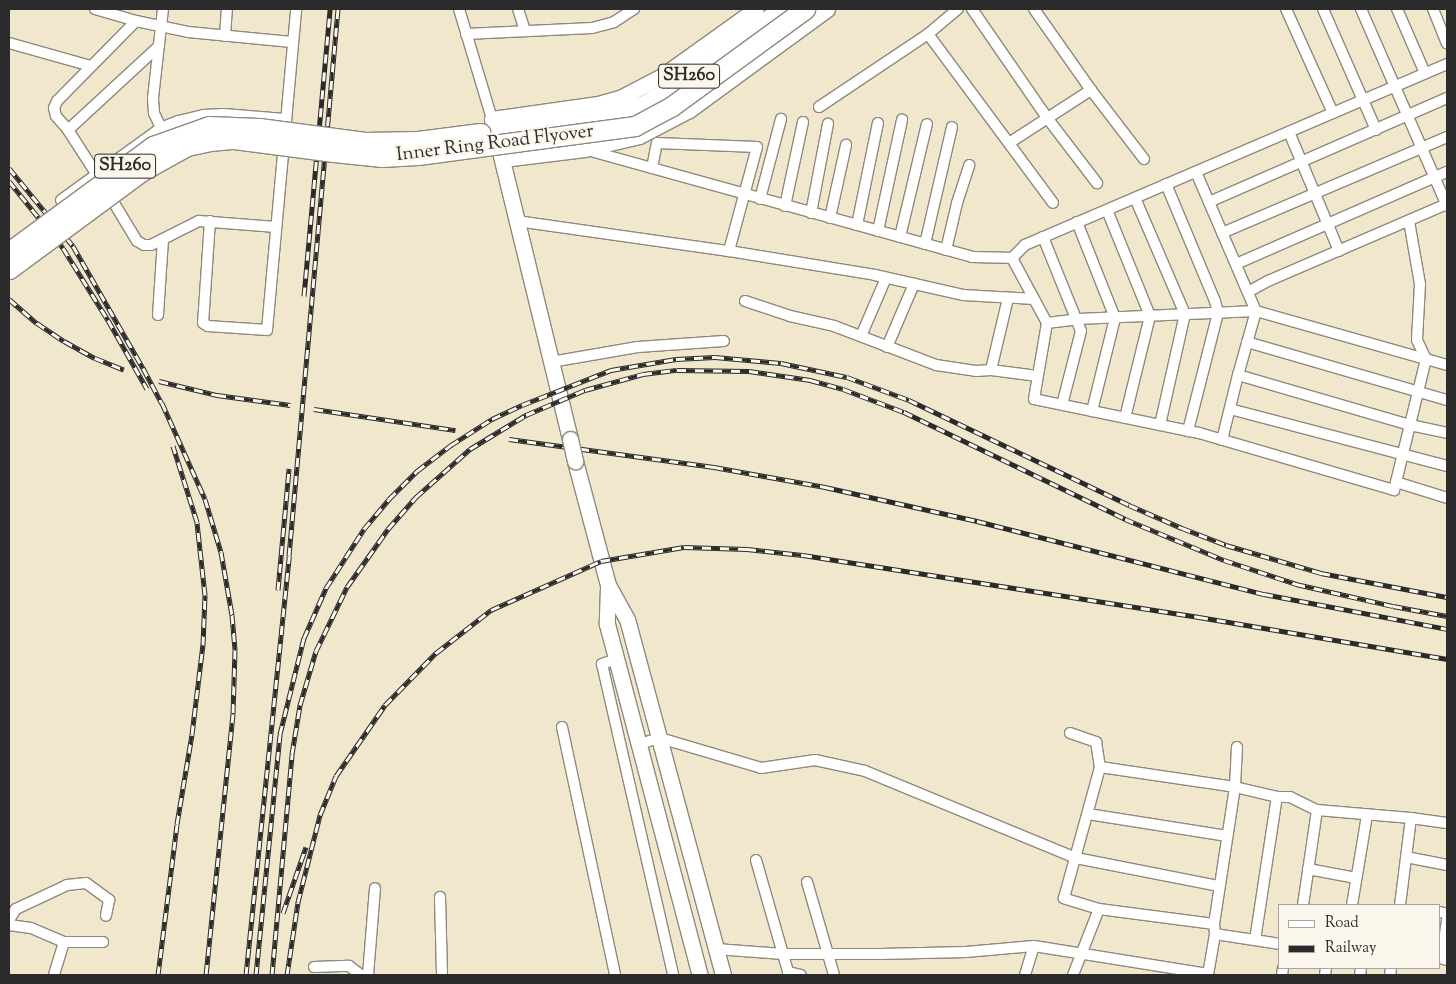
<!DOCTYPE html>
<html>
<head>
<meta charset="utf-8">
<style>
  body { margin:0 }
  #map { position:relative; width:1456px; height:984px; overflow:hidden; background:#f1e7cd; font-family:"Sorts Mill Goudy",serif }
  div>[style] { position:absolute }
  [style*='--x'] { left:calc(var(--x)*1px); top:calc(var(--y)*1px); width:calc(var(--w)*1px); rotate:calc(var(--a)*1deg) }
  .roads { filter:drop-shadow(1px 0 #8e897c) drop-shadow(-1px 0 #8e897c) drop-shadow(0 1px #8e897c) drop-shadow(0 -1px #8e897c) }
  .street>* { height:10px; margin:-5px; padding:0 5px; transform-origin:5px; border-radius:5px; background:#fff }
  .secondary>* { height:15px; margin:-7.5px; padding:0 7.5px; transform-origin:7.5px; border-radius:7.5px; background:#fff }
  .highway>* { height:19px; margin:-9.5px; padding:0 9.5px; transform-origin:9.5px; border-radius:9.5px; background:#fff }
  .rail>* { height:5px; margin-top:-2.5px; transform-origin:0; background:repeating-linear-gradient(90deg,#fbf7ec 0 9px,#2b2b2b 0 18px); box-sizing:border-box; border-block:1px solid #2b2b2b }
  .bridges { filter:drop-shadow(1px 0 #8e897c) drop-shadow(-1px 0 #8e897c) drop-shadow(0 1px #8e897c) drop-shadow(0 -1px #8e897c) }
  .secondary-bridge>* { height:15px; margin:-7.5px; padding:0 7.5px; transform-origin:7.5px; border-radius:7.5px; background:#fff }
  .highway-bridge>* { height:19px; margin:-9.5px; padding:0 9.5px; transform-origin:9.5px; border-radius:9.5px; background:#fff }
  span { translate:-50% -50%; white-space:nowrap; text-align:center; line-height:1.15; -webkit-text-stroke:5px #fbf7ec; paint-order:stroke }
  .shield-label span { padding:1px 4px; background:#fbf7ec; border:1px solid; border-radius:4px; -webkit-text-stroke-width:0 }
  .shield-label { font-size:18px; color:#2b2b2b; font-weight:700 }
  .street-label { font-size:19px; color:#2b2b2b }
  .frame { position:absolute; inset:0; border:10px solid #2b2b2b; pointer-events:none }
  .legend { position:absolute; left:1278px; top:904px; width:162px; height:65px; box-sizing:border-box; background:#fbf7ec; border:1px solid #a8a59f; margin:0; padding:6px 9px; list-style:none; font-size:15px; color:#2b2b2b }
  .legend li { display:flex; align-items:center; gap:10px; height:25px }
  .legend b { width:25px; border:1px solid #a8a59f }
</style>
</head>
<body>
<div id="map">
  <div class="roads">
    <div class="street">
      <i style="--x:95;--y:9;--w:43;--a:16.3"></i>
      <i style="--x:136;--y:21;--w:53;--a:11.9"></i>
      <i style="--x:188;--y:32;--w:104;--a:5.5"></i>
      <i style="--x:459;--y:9;--w:115;--a:73.3"></i>
      <i style="--x:518;--y:9;--w:22;--a:72"></i>
      <i style="--x:972;--y:9;--w:134;--a:55.4"></i>
      <i style="--x:1048;--y:119;--w:81;--a:52.6"></i>
      <i style="--x:1286;--y:9;--w:114;--a:65.7"></i>
      <i style="--x:1323;--y:9;--w:132;--a:66.3"></i>
      <i style="--x:1361;--y:9;--w:215;--a:66.4"></i>
      <i style="--x:1397;--y:9;--w:70;--a:66.4"></i>
      <i style="--x:1433;--y:9;--w:37;--a:68"></i>
      <i style="--x:136;--y:21;--w:112;--a:134.6"></i>
      <i style="--x:57;--y:101;--w:8;--a:113"></i>
      <i style="--x:54;--y:108;--w:8;--a:76"></i>
      <i style="--x:56;--y:116;--w:18;--a:49"></i>
      <i style="--x:68;--y:130;--w:54;--a:57.2"></i>
      <i style="--x:97;--y:175;--w:77;--a:58.8"></i>
      <i style="--x:137;--y:241;--w:8;--a:30"></i>
      <i style="--x:144;--y:245;--w:7;--a:0"></i>
      <i style="--x:151;--y:245;--w:54;--a:-26.6"></i>
      <i style="--x:199;--y:221;--w:77;--a:4.5"></i>
      <i style="--x:466;--y:34;--w:126;--a:-2.7"></i>
      <i style="--x:592;--y:28;--w:23;--a:-15"></i>
      <i style="--x:614;--y:22;--w:24;--a:-33"></i>
      <i style="--x:928;--y:34;--w:210;--a:53.5"></i>
      <i style="--x:225;--y:36;--w:27;--a:-86"></i>
      <i style="--x:9;--y:43;--w:85;--a:15.7"></i>
      <i style="--x:1091;--y:90;--w:87;--a:52.5"></i>
      <i style="--x:819;--y:107;--w:131;--a:-33.8"></i>
      <i style="--x:928;--y:34;--w:39;--a:-40"></i>
      <i style="--x:161;--y:128;--w:17;--a:-115"></i>
      <i style="--x:154;--y:113;--w:15;--a:-94"></i>
      <i style="--x:153;--y:98;--w:90;--a:-83.6"></i>
      <i style="--x:68;--y:130;--w:124;--a:-42.7"></i>
      <i style="--x:1289;--y:132;--w:129;--a:67.2"></i>
      <i style="--x:1009;--y:143;--w:98;--a:-32.9"></i>
      <i style="--x:1091;--y:90;--w:99;--a:-125.1"></i>
      <i style="--x:587;--y:150;--w:400;--a:15.5"></i>
      <i style="--x:972;--y:257;--w:40;--a:1.4"></i>
      <i style="--x:652;--y:168;--w:25;--a:-79"></i>
      <i style="--x:657;--y:143;--w:100;--a:2.3"></i>
      <i style="--x:757;--y:147;--w:108;--a:105.1"></i>
      <i style="--x:729;--y:251;--w:148;--a:9.3"></i>
      <i style="--x:875;--y:275;--w:90;--a:12.8"></i>
      <i style="--x:963;--y:295;--w:71;--a:3.2"></i>
      <i style="--x:1196;--y:172;--w:151;--a:66.7"></i>
      <i style="--x:1256;--y:311;--w:66;--a:105.7"></i>
      <i style="--x:1166;--y:184;--w:127;--a:67.3"></i>
      <i style="--x:1215;--y:301;--w:12;--a:76"></i>
      <i style="--x:1218;--y:313;--w:122;--a:104.3"></i>
      <i style="--x:1135;--y:198;--w:126;--a:66.7"></i>
      <i style="--x:1185;--y:314;--w:114;--a:102.7"></i>
      <i style="--x:760;--y:199;--w:83;--a:-75.3"></i>
      <i style="--x:61;--y:200;--w:123;--a:-35.8"></i>
      <i style="--x:161;--y:128;--w:18;--a:-22"></i>
      <i style="--x:178;--y:121;--w:26;--a:-13"></i>
      <i style="--x:203;--y:115;--w:21;--a:-3"></i>
      <i style="--x:224;--y:114;--w:61;--a:4.7"></i>
      <i style="--x:1209;--y:202;--w:260;--a:-23.6"></i>
      <i style="--x:785;--y:206;--w:86;--a:-77.9"></i>
      <i style="--x:1107;--y:210;--w:114;--a:67.9"></i>
      <i style="--x:1150;--y:316;--w:105;--a:103.8"></i>
      <i style="--x:811;--y:213;--w:91;--a:-79.2"></i>
      <i style="--x:830;--y:218;--w:75;--a:-77.6"></i>
      <i style="--x:210;--y:221;--w:102;--a:93.9"></i>
      <i style="--x:203;--y:323;--w:6;--a:31"></i>
      <i style="--x:208;--y:326;--w:59;--a:3.9"></i>
      <i style="--x:267;--y:330;--w:322;--a:-84.8"></i>
      <i style="--x:517;--y:221;--w:214;--a:8.1"></i>
      <i style="--x:1409;--y:221;--w:64;--a:80.1"></i>
      <i style="--x:1420;--y:284;--w:56;--a:93.1"></i>
      <i style="--x:1417;--y:340;--w:21;--a:65"></i>
      <i style="--x:1426;--y:359;--w:135;--a:103.7"></i>
      <i style="--x:1394;--y:490;--w:203;--a:-163.7"></i>
      <i style="--x:1199;--y:433;--w:168;--a:-168.4"></i>
      <i style="--x:1034;--y:399;--w:77;--a:-80.3"></i>
      <i style="--x:1047;--y:323;--w:31;--a:-7"></i>
      <i style="--x:1078;--y:319;--w:178;--a:-2.6"></i>
      <i style="--x:1256;--y:311;--w:177;--a:15.8"></i>
      <i style="--x:1426;--y:359;--w:22;--a:16"></i>
      <i style="--x:1077;--y:222;--w:103;--a:68.4"></i>
      <i style="--x:1115;--y:318;--w:96;--a:103.9"></i>
      <i style="--x:857;--y:225;--w:104;--a:-78.4"></i>
      <i style="--x:878;--y:231;--w:114;--a:-77.8"></i>
      <i style="--x:1222;--y:233;--w:245;--a:-23.1"></i>
      <i style="--x:900;--y:237;--w:116;--a:-76.6"></i>
      <i style="--x:1043;--y:237;--w:101;--a:68"></i>
      <i style="--x:1081;--y:331;--w:76;--a:104.4"></i>
      <i style="--x:925;--y:244;--w:120;--a:-77"></i>
      <i style="--x:946;--y:250;--w:48;--a:-76.8"></i>
      <i style="--x:957;--y:203;--w:40;--a:-72"></i>
      <i style="--x:1236;--y:264;--w:230;--a:-23.6"></i>
      <i style="--x:1248;--y:292;--w:23;--a:-29"></i>
      <i style="--x:1268;--y:281;--w:195;--a:-23.3"></i>
      <i style="--x:745;--y:301;--w:47;--a:18.4"></i>
      <i style="--x:790;--y:316;--w:45;--a:12.8"></i>
      <i style="--x:834;--y:326;--w:109;--a:20.9"></i>
      <i style="--x:936;--y:365;--w:40;--a:8.5"></i>
      <i style="--x:976;--y:371;--w:15;--a:-4"></i>
      <i style="--x:991;--y:370;--w:47;--a:7.3"></i>
      <i style="--x:158;--y:315;--w:76;--a:-86.2"></i>
      <i style="--x:1047;--y:323;--w:74;--a:-118.3"></i>
      <i style="--x:1012;--y:258;--w:18;--a:-45"></i>
      <i style="--x:1025;--y:245;--w:459;--a:-23.2"></i>
      <i style="--x:861;--y:336;--w:63;--a:-66.7"></i>
      <i style="--x:1247;--y:342;--w:208;--a:16.2"></i>
      <i style="--x:887;--y:347;--w:69;--a:-66.8"></i>
      <i style="--x:551;--y:362;--w:88;--a:-9.8"></i>
      <i style="--x:638;--y:347;--w:86;--a:-4"></i>
      <i style="--x:991;--y:370;--w:74;--a:-76.7"></i>
      <i style="--x:1230;--y:409;--w:224;--a:14.7"></i>
      <i style="--x:1222;--y:440;--w:67;--a:-76.2"></i>
      <i style="--x:1238;--y:375;--w:179;--a:16.2"></i>
      <i style="--x:1410;--y:425;--w:38;--a:12"></i>
      <i style="--x:1396;--y:482;--w:53;--a:17.4"></i>
      <i style="--x:617;--y:659;--w:16;--a:162"></i>
      <i style="--x:602;--y:664;--w:319;--a:77.1"></i>
      <i style="--x:562;--y:727;--w:254;--a:77.9"></i>
      <i style="--x:1070;--y:733;--w:28;--a:19"></i>
      <i style="--x:1096;--y:742;--w:25;--a:81"></i>
      <i style="--x:639;--y:744;--w:22;--a:-16"></i>
      <i style="--x:660;--y:738;--w:105;--a:16.5"></i>
      <i style="--x:761;--y:768;--w:55;--a:-8.4"></i>
      <i style="--x:815;--y:760;--w:51;--a:12.4"></i>
      <i style="--x:865;--y:771;--w:228;--a:22.4"></i>
      <i style="--x:1076;--y:858;--w:146;--a:11.1"></i>
      <i style="--x:1237;--y:747;--w:40;--a:92.9"></i>
      <i style="--x:1235;--y:787;--w:43;--a:13.4"></i>
      <i style="--x:1277;--y:797;--w:13;--a:0"></i>
      <i style="--x:1290;--y:797;--w:30;--a:26"></i>
      <i style="--x:1088;--y:814;--w:141;--a:9"></i>
      <i style="--x:1411;--y:818;--w:36;--a:8"></i>
      <i style="--x:1406;--y:857;--w:42;--a:11"></i>
      <i style="--x:756;--y:860;--w:120;--a:74"></i>
      <i style="--x:1308;--y:869;--w:49;--a:10.6"></i>
      <i style="--x:807;--y:882;--w:97;--a:73.8"></i>
      <i style="--x:440;--y:897;--w:78;--a:88.5"></i>
      <i style="--x:1303;--y:905;--w:96;--a:-81.6"></i>
      <i style="--x:1317;--y:810;--w:94;--a:4.9"></i>
      <i style="--x:1411;--y:818;--w:88;--a:97.2"></i>
      <i style="--x:1352;--y:905;--w:91;--a:-80.5"></i>
      <i style="--x:1099;--y:909;--w:37;--a:-163"></i>
      <i style="--x:1064;--y:898;--w:136;--a:-74.6"></i>
      <i style="--x:1100;--y:767;--w:136;--a:8.4"></i>
      <i style="--x:1235;--y:787;--w:139;--a:98.7"></i>
      <i style="--x:1440;--y:912;--w:7;--a:16"></i>
      <i style="--x:9;--y:920;--w:13;--a:-58"></i>
      <i style="--x:16;--y:909;--w:56;--a:-25.2"></i>
      <i style="--x:67;--y:885;--w:19;--a:-6"></i>
      <i style="--x:86;--y:883;--w:29;--a:36"></i>
      <i style="--x:109;--y:900;--w:16;--a:101"></i>
      <i style="--x:1447;--y:920;--w:28;--a:98"></i>
      <i style="--x:1443;--y:948;--w:11;--a:90"></i>
      <i style="--x:1443;--y:959;--w:4;--a:14"></i>
      <i style="--x:9;--y:925;--w:22;--a:8"></i>
      <i style="--x:31;--y:928;--w:36;--a:23"></i>
      <i style="--x:64;--y:942;--w:34;--a:107"></i>
      <i style="--x:1255;--y:940;--w:145;--a:-81.3"></i>
      <i style="--x:64;--y:942;--w:39;--a:0"></i>
      <i style="--x:716;--y:949;--w:67;--a:4.3"></i>
      <i style="--x:783;--y:954;--w:97;--a:0"></i>
      <i style="--x:880;--y:954;--w:86;--a:-1.3"></i>
      <i style="--x:966;--y:952;--w:68;--a:-5"></i>
      <i style="--x:1034;--y:946;--w:176;--a:9.1"></i>
      <i style="--x:314;--y:967;--w:35;--a:-2"></i>
      <i style="--x:349;--y:966;--w:15;--a:37"></i>
      <i style="--x:788;--y:972;--w:13;--a:13"></i>
      <i style="--x:368;--y:975;--w:87;--a:-85.4"></i>
      <i style="--x:1025;--y:975;--w:30;--a:-73"></i>
      <i style="--x:1073;--y:975;--w:71;--a:-68.5"></i>
      <i style="--x:1099;--y:909;--w:116;--a:7.4"></i>
      <i style="--x:1214;--y:924;--w:10;--a:84"></i>
      <i style="--x:1208;--y:975;--w:42;--a:-80.3"></i>
      <i style="--x:1215;--y:934;--w:66;--a:8.7"></i>
      <i style="--x:1282;--y:975;--w:7;--a:-82"></i>
      <i style="--x:1325;--y:975;--w:7;--a:-82"></i>
      <i style="--x:1360;--y:975;--w:7;--a:-82"></i>
      <i style="--x:1390;--y:975;--w:7;--a:-82"></i>
    </div>
    <div class="secondary">
      <i style="--x:503;--y:159;--w:82;--a:-7"></i>
      <i style="--x:584;--y:149;--w:57;--a:-13.3"></i>
      <i style="--x:639;--y:136;--w:56;--a:-27.5"></i>
      <i style="--x:689;--y:110;--w:171;--a:-36.2"></i>
      <i style="--x:570;--y:439;--w:329;--a:-103.7"></i>
      <i style="--x:492;--y:119;--w:107;--a:-8.1"></i>
      <i style="--x:598;--y:104;--w:25;--a:-16"></i>
      <i style="--x:622;--y:97;--w:45;--a:-27.7"></i>
      <i style="--x:662;--y:76;--w:115;--a:-35.5"></i>
      <i style="--x:575;--y:461;--w:128;--a:75.1"></i>
      <i style="--x:608;--y:585;--w:39;--a:61"></i>
      <i style="--x:627;--y:619;--w:369;--a:74.9"></i>
      <i style="--x:608;--y:587;--w:37;--a:92"></i>
      <i style="--x:607;--y:624;--w:363;--a:75.2"></i>
    </div>
    <div class="highway">
      <i style="--x:502;--y:130;--w:83;--a:-6.2"></i>
      <i style="--x:585;--y:121;--w:40;--a:-12"></i>
      <i style="--x:624;--y:113;--w:24;--a:-22"></i>
      <i style="--x:646;--y:104;--w:36;--a:-30"></i>
      <i style="--x:677;--y:86;--w:131;--a:-36"></i>
    </div>
  </div>
  <div class="rail">
    <i style="--x:9;--y:168;--w:101;--a:50.6"></i>
    <i style="--x:73;--y:246;--w:141;--a:60.2"></i>
    <i style="--x:143;--y:368;--w:40;--a:62"></i>
    <i style="--x:162;--y:403;--w:105;--a:65.9"></i>
    <i style="--x:205;--y:499;--w:55;--a:73.2"></i>
    <i style="--x:221;--y:552;--w:64;--a:80.1"></i>
    <i style="--x:232;--y:615;--w:35;--a:85"></i>
    <i style="--x:235;--y:650;--w:64;--a:91.8"></i>
    <i style="--x:233;--y:714;--w:262;--a:95.9"></i>
    <i style="--x:9;--y:181;--w:86;--a:51.1"></i>
    <i style="--x:63;--y:248;--w:85;--a:58"></i>
    <i style="--x:108;--y:320;--w:79;--a:60.5"></i>
    <i style="--x:304;--y:296;--w:288;--a:-84.8"></i>
    <i style="--x:9;--y:299;--w:37;--a:41"></i>
    <i style="--x:37;--y:323;--w:32;--a:34"></i>
    <i style="--x:64;--y:341;--w:35;--a:29"></i>
    <i style="--x:95;--y:358;--w:31;--a:22"></i>
    <i style="--x:159;--y:381;--w:60;--a:13.6"></i>
    <i style="--x:217;--y:395;--w:74;--a:7.8"></i>
    <i style="--x:314;--y:409;--w:143;--a:8.5"></i>
    <i style="--x:509;--y:439;--w:207;--a:7.8"></i>
    <i style="--x:714;--y:467;--w:113;--a:10.2"></i>
    <i style="--x:825;--y:487;--w:156;--a:12.6"></i>
    <i style="--x:977;--y:521;--w:296;--a:14.3"></i>
    <i style="--x:1264;--y:594;--w:186;--a:10.8"></i>
    <i style="--x:278;--y:590;--w:122;--a:-84.8"></i>
    <i style="--x:283;--y:913;--w:70;--a:-70.8"></i>
    <i style="--x:158;--y:975;--w:152;--a:-82.8"></i>
    <i style="--x:177;--y:824;--w:91;--a:-80.5"></i>
    <i style="--x:192;--y:734;--w:90;--a:-83"></i>
    <i style="--x:203;--y:645;--w:50;--a:-87.7"></i>
    <i style="--x:205;--y:595;--w:73;--a:-96.3"></i>
    <i style="--x:197;--y:522;--w:80;--a:-107.5"></i>
    <i style="--x:246;--y:975;--w:421;--a:-84.1"></i>
    <i style="--x:289;--y:556;--w:549;--a:-84.88"></i>
    <i style="--x:256;--y:975;--w:242;--a:-84.3"></i>
    <i style="--x:280;--y:734;--w:99;--a:-76"></i>
    <i style="--x:304;--y:638;--w:55;--a:-66.3"></i>
    <i style="--x:326;--y:588;--w:70;--a:-57.2"></i>
    <i style="--x:364;--y:529;--w:39;--a:-50"></i>
    <i style="--x:389;--y:499;--w:40;--a:-45"></i>
    <i style="--x:417;--y:471;--w:43;--a:-37.4"></i>
    <i style="--x:451;--y:445;--w:49;--a:-32.4"></i>
    <i style="--x:492;--y:419;--w:33;--a:-25"></i>
    <i style="--x:522;--y:405;--w:96;--a:-21.5"></i>
    <i style="--x:611;--y:370;--w:66;--a:-9.6"></i>
    <i style="--x:676;--y:359;--w:39;--a:-3"></i>
    <i style="--x:715;--y:357;--w:66;--a:5.2"></i>
    <i style="--x:781;--y:363;--w:67;--a:12"></i>
    <i style="--x:847;--y:377;--w:66;--a:20.4"></i>
    <i style="--x:909;--y:400;--w:244;--a:25.5"></i>
    <i style="--x:1129;--y:505;--w:58;--a:23.5"></i>
    <i style="--x:1182;--y:528;--w:47;--a:21.1"></i>
    <i style="--x:1226;--y:545;--w:99;--a:16.4"></i>
    <i style="--x:1321;--y:573;--w:128;--a:10.8"></i>
    <i style="--x:272;--y:975;--w:222;--a:-84.8"></i>
    <i style="--x:292;--y:754;--w:50;--a:-80.7"></i>
    <i style="--x:300;--y:705;--w:56;--a:-73.5"></i>
    <i style="--x:316;--y:651;--w:71;--a:-64.2"></i>
    <i style="--x:347;--y:587;--w:71;--a:-54.7"></i>
    <i style="--x:388;--y:529;--w:43;--a:-48.8"></i>
    <i style="--x:416;--y:497;--w:72;--a:-41.6"></i>
    <i style="--x:470;--y:449;--w:66;--a:-31.3"></i>
    <i style="--x:526;--y:415;--w:64;--a:-23"></i>
    <i style="--x:585;--y:390;--w:60;--a:-15.4"></i>
    <i style="--x:643;--y:374;--w:34;--a:-7"></i>
    <i style="--x:677;--y:370;--w:72;--a:0.8"></i>
    <i style="--x:749;--y:371;--w:62;--a:8.4"></i>
    <i style="--x:810;--y:380;--w:34;--a:15"></i>
    <i style="--x:843;--y:389;--w:65;--a:20.7"></i>
    <i style="--x:904;--y:412;--w:246;--a:25.8"></i>
    <i style="--x:1125;--y:519;--w:107;--a:22.5"></i>
    <i style="--x:1224;--y:560;--w:76;--a:18.4"></i>
    <i style="--x:1296;--y:584;--w:99;--a:12.8"></i>
    <i style="--x:1393;--y:606;--w:55;--a:10.5"></i>
    <i style="--x:287;--y:975;--w:74;--a:-81.4"></i>
    <i style="--x:298;--y:902;--w:90;--a:-75.8"></i>
    <i style="--x:320;--y:815;--w:42;--a:-67.7"></i>
    <i style="--x:336;--y:776;--w:86;--a:-55.4"></i>
    <i style="--x:385;--y:705;--w:73;--a:-45.6"></i>
    <i style="--x:436;--y:653;--w:70;--a:-38"></i>
    <i style="--x:491;--y:610;--w:120;--a:-24"></i>
    <i style="--x:601;--y:561;--w:84;--a:-9.6"></i>
    <i style="--x:684;--y:547;--w:63;--a:1.8"></i>
    <i style="--x:747;--y:549;--w:56;--a:6.1"></i>
    <i style="--x:803;--y:555;--w:401;--a:8.9"></i>
    <i style="--x:1199;--y:617;--w:252;--a:9.6"></i>
  </div>
  <div class="bridges">
    <div class="secondary-bridge">
      <i style="--x:570;--y:439;--w:23;--a:77"></i>
    </div>
    <div class="highway-bridge">
      <i style="--x:9;--y:252;--w:179;--a:-36.4"></i>
      <i style="--x:153;--y:146;--w:59;--a:-19.7"></i>
      <i style="--x:209;--y:126;--w:50;--a:2.3"></i>
      <i style="--x:259;--y:128;--w:107;--a:7.5"></i>
      <i style="--x:365;--y:142;--w:53;--a:-1.1"></i>
      <i style="--x:418;--y:141;--w:63;--a:-7.4"></i>
      <i style="--x:9;--y:269;--w:165;--a:-36.4"></i>
      <i style="--x:142;--y:171;--w:51;--a:-29.1"></i>
      <i style="--x:187;--y:146;--w:24;--a:-12"></i>
      <i style="--x:210;--y:141;--w:24;--a:-5"></i>
      <i style="--x:234;--y:139;--w:101;--a:7.4"></i>
      <i style="--x:334;--y:152;--w:48;--a:5.9"></i>
      <i style="--x:382;--y:157;--w:36;--a:-3"></i>
      <i style="--x:418;--y:155;--w:219;--a:-7.6"></i>
      <i style="--x:635;--y:126;--w:42;--a:-28.4"></i>
      <i style="--x:672;--y:106;--w:165;--a:-36.1"></i>
    </div>
  </div>
  <div class="shield-label">
    <span style="left:689px;top:76px">SH260</span>
    <span style="left:125px;top:166px">SH260</span>
  </div>
  <div class="street-label">
    <span style="left:495px;top:144px;rotate:-7deg">Inner Ring Road Flyover</span>
  </div>
  <div class="frame"></div>
  <ul class="legend">
  <li><b style="height:6px;background:#fff"></b>Road</li>
  <li><b style="height:6px;background:#2b2b2b"></b>Railway</li>
  </ul>
</div>
</body>
</html>
